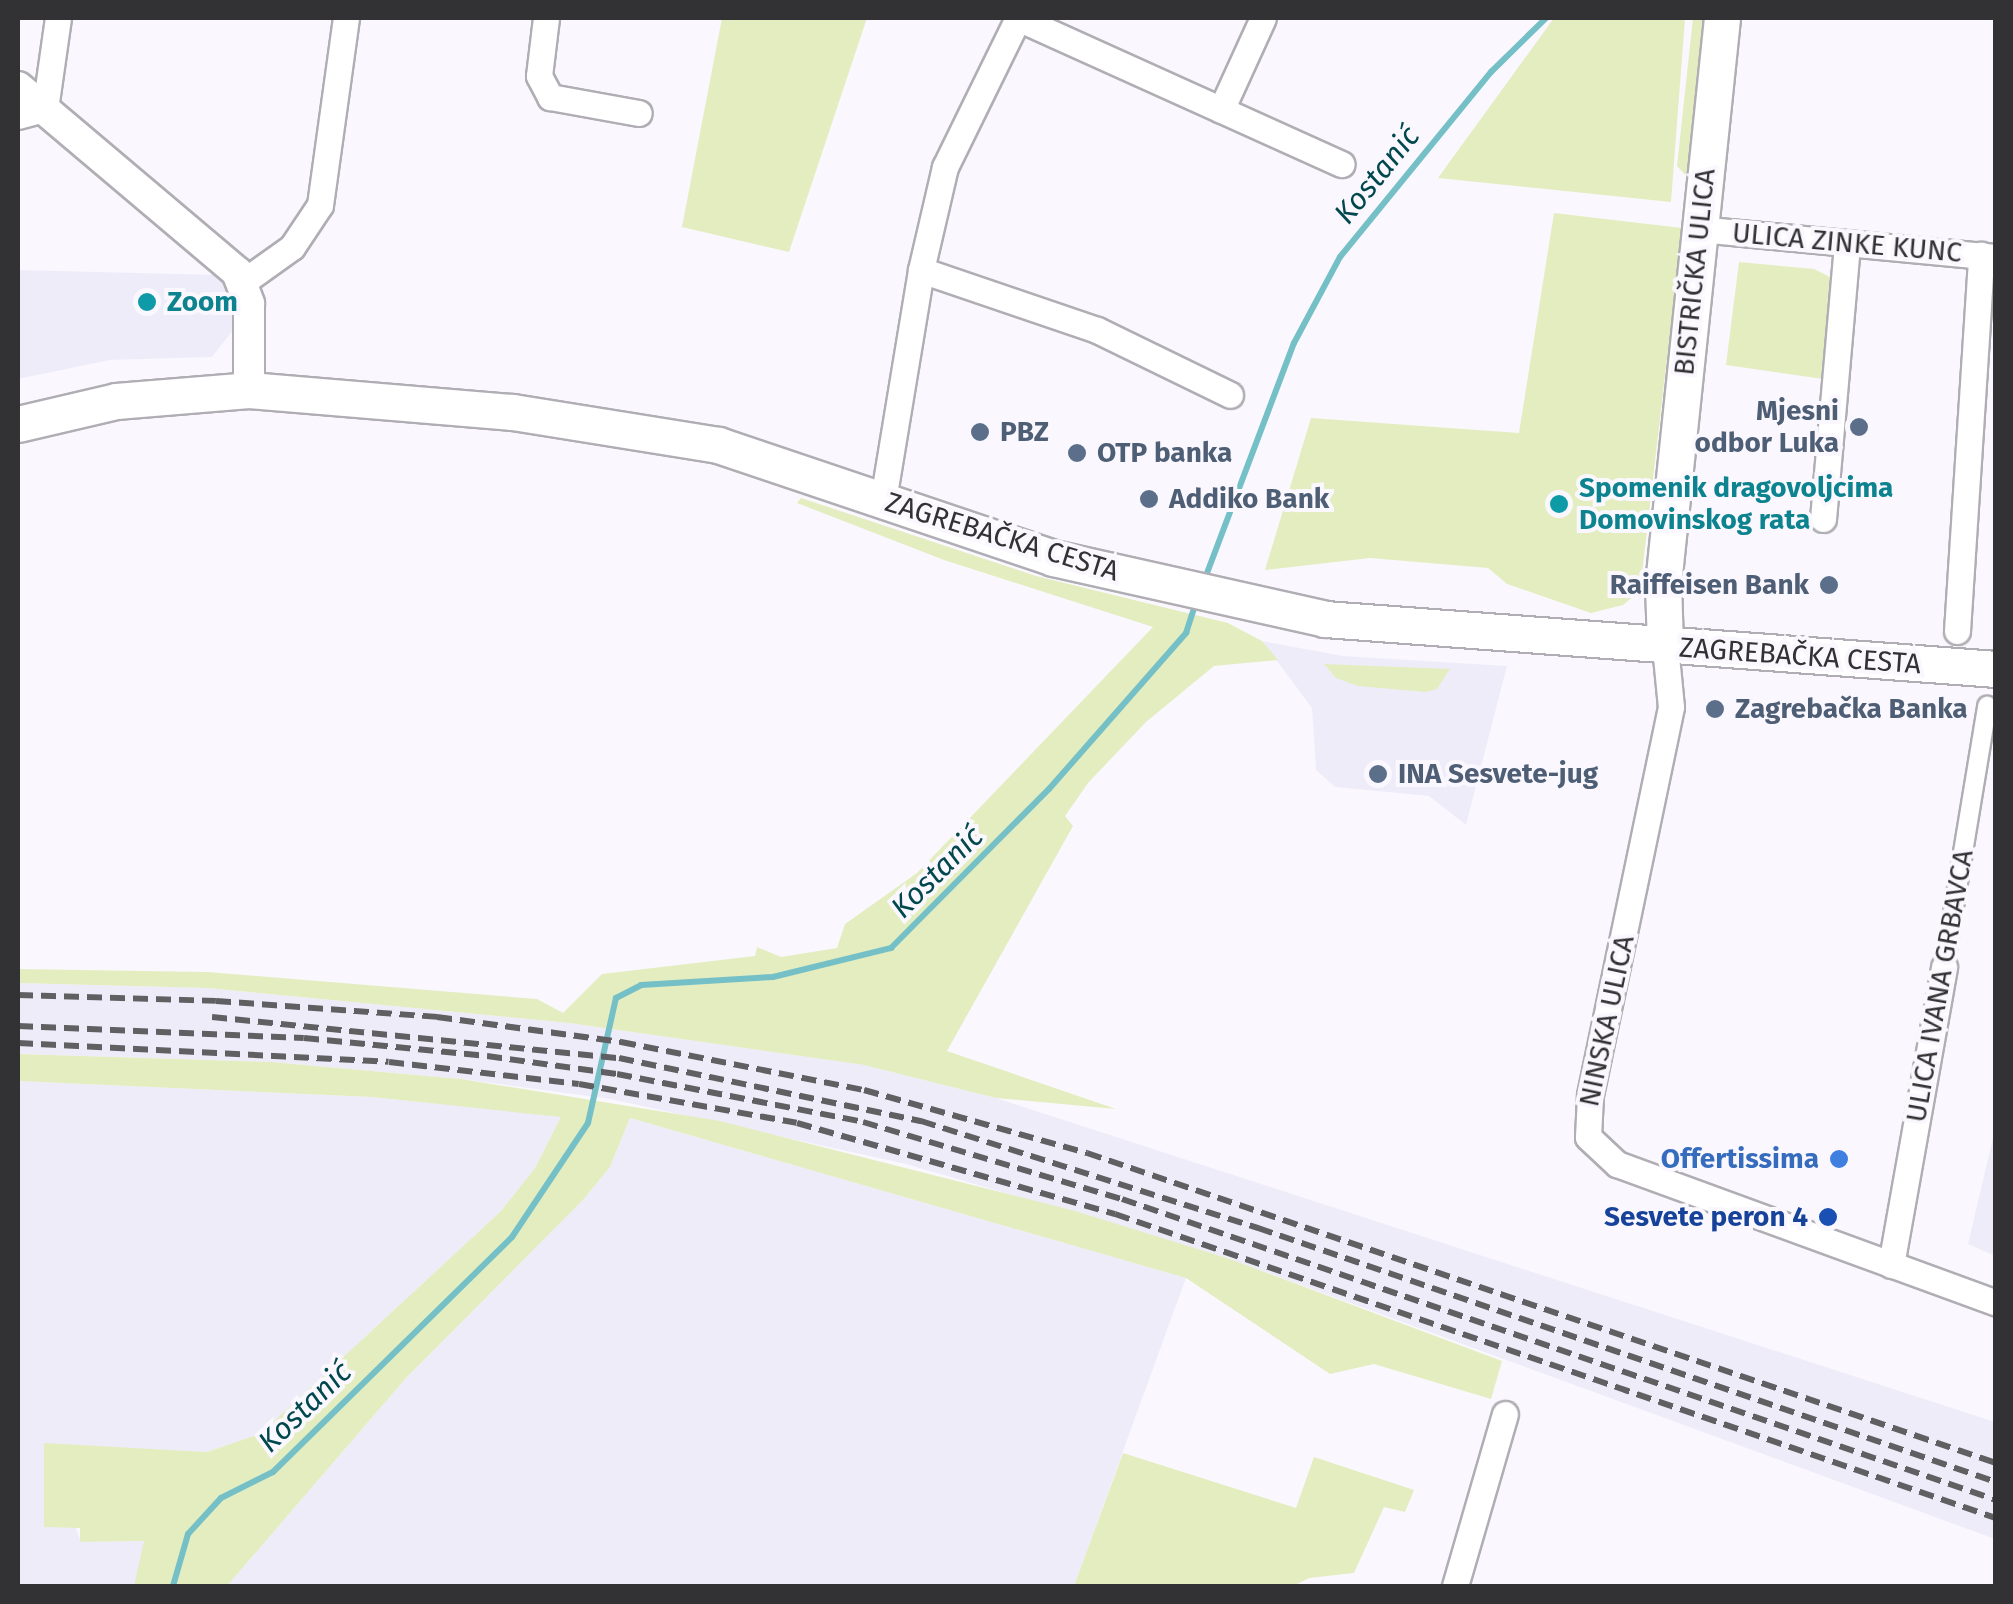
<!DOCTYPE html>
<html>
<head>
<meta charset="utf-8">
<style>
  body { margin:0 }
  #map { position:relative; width:2013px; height:1604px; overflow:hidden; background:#faf8fe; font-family:"Fira Sans",sans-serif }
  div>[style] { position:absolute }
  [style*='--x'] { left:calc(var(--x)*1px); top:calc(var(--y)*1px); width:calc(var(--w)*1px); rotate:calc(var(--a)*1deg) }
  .built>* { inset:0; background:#efecf9 }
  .green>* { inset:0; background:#e3edc0 }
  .stream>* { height:6px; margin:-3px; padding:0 3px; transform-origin:3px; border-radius:3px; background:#75c0c7 }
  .roads { filter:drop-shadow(2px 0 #b0aeb4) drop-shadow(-2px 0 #b0aeb4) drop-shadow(0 2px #b0aeb4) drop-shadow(0 -2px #b0aeb4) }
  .pedestrian>* { height:18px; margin:-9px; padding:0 9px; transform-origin:9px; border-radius:9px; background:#fff }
  .minor>* { height:25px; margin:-12.5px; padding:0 12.5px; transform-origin:12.5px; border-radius:12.5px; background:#fff }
  .tertiary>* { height:30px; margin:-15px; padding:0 15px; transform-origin:15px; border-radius:15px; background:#fff }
  .secondary>* { height:35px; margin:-17.5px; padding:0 17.5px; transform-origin:17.5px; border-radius:17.5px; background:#fff }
  .rail>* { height:6px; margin-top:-3px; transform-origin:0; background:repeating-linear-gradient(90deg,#606063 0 15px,transparent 0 23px) }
  .dots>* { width:28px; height:28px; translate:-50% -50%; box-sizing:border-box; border:5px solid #faf8fe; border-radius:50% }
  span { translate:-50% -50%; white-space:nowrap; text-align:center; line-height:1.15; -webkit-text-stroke:8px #faf8fe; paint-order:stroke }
  .street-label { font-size:28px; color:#323234 }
  .culture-label { font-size:28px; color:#0d838f; font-weight:700 }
  .left { translate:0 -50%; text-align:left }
  .service-label { font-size:28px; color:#4e5e75; font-weight:700 }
  .right { translate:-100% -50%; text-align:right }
  .shop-label { font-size:28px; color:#366cbe; font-weight:700 }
  .transit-label { font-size:28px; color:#164399; font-weight:700 }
  .water-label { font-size:30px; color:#00484d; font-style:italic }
  .frame { position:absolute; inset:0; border:20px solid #323234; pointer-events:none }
</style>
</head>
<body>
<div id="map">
  <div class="built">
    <i style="clip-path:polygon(18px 270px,221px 275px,232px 298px,234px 329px,212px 357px,110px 360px,18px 379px)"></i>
    <i style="clip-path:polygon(1262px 641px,1343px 656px,1507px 666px,1466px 825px,1429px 796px,1335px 787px,1316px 770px,1312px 708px)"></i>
    <i style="clip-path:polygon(18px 983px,208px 988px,569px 1023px,864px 1065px,996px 1098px,1995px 1422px,1995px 1539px,1230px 1259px,906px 1164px,610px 1099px,461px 1079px,271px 1062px,18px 1054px)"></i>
    <i style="clip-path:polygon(18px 1081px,372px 1097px,562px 1116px,535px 1168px,500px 1212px,260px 1434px,207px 1452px,45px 1444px,81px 1542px,144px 1541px,142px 1563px,134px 1586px,18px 1586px)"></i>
    <i style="clip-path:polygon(630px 1118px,1186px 1278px,1074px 1586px,227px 1586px,406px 1378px,583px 1200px,610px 1167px)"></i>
    <i style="clip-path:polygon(1995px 1129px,1995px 1256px,1968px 1244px)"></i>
  </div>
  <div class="green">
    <i style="clip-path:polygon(722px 18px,867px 18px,789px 252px,682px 227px)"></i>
    <i style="clip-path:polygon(1554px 18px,1685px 18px,1671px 202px,1438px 178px)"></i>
    <i style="clip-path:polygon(1693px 18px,1708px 18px,1688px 178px,1677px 166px)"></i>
    <i style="clip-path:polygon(1554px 213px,1682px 228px,1640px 591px,1623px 605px,1591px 613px,1507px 584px,1488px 568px,1370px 558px,1265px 570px,1311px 418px,1519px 433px)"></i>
    <i style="clip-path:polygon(1739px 262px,1814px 269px,1832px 278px,1823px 379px,1726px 365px)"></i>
    <i style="clip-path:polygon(801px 498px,1036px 576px,1228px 623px,1262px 641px,1278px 660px,1214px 666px,1146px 722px,1088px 783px,1065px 816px,1073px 826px,947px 1051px,1116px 1109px,996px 1098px,864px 1065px,569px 1023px,208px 988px,18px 983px,18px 969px,207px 972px,537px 999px,563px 1013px,602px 974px,755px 956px,757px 947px,781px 957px,837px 948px,845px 924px,917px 873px,1153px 627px,944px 560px,797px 503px)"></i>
    <i style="clip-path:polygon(1324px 664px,1450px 669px,1437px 689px,1426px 692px,1358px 686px,1336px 678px)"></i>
    <i style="clip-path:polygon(18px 1054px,271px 1062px,461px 1079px,720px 1121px,1075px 1211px,1230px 1259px,1502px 1361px,1491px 1399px,1374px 1364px,1330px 1374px,1186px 1278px,630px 1118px,610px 1167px,583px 1200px,406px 1378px,227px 1586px,134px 1586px,144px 1541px,80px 1542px,80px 1528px,44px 1527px,44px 1443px,207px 1452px,260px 1434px,500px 1212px,535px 1168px,561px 1117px,372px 1097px,18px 1081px)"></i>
    <i style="clip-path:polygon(1123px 1453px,1296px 1508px,1314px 1457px,1414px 1490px,1405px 1512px,1384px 1507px,1354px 1573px,1309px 1578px,1293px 1586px,1074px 1586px)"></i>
  </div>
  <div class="stream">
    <i style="--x:1204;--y:581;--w:254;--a:-69.3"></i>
    <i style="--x:1294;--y:343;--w:98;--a:-61.9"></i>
    <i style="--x:1340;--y:257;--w:239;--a:-50.8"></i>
    <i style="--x:1491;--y:72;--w:77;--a:-44.5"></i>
    <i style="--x:173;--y:1586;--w:54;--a:-73.9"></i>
    <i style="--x:188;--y:1534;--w:49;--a:-47.5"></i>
    <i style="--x:221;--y:1498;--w:58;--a:-26.6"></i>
    <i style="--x:273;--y:1472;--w:335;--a:-44.5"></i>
    <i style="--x:512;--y:1237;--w:137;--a:-56.3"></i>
    <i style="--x:588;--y:1123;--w:128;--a:-77.4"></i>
    <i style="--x:616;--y:998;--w:28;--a:-27"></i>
    <i style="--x:641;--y:985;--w:132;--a:-3.5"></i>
    <i style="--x:773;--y:977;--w:122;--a:-13.8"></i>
    <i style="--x:891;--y:948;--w:224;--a:-45.2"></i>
    <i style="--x:1049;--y:789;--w:208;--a:-48.7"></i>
    <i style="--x:1186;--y:633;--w:32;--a:-72"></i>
  </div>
  <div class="roads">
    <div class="pedestrian">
      <i style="--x:1944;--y:967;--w:265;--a:-80.6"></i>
    </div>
    <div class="minor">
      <i style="--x:546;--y:18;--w:58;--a:96.9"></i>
      <i style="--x:539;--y:76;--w:24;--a:62"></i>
      <i style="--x:550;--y:97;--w:90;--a:10.2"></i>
      <i style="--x:1018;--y:18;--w:355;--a:24.3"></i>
      <i style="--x:1221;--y:110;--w:101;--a:-65.5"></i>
      <i style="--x:18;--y:116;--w:28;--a:-15"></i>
      <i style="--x:45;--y:109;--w:92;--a:-81.9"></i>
      <i style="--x:1699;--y:229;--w:298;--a:5.4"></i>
      <i style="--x:921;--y:270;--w:186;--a:18.8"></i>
      <i style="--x:1097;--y:330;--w:148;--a:26"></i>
      <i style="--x:243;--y:282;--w:60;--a:-35.5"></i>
      <i style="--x:292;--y:247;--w:50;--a:-56.3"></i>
      <i style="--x:320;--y:205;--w:189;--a:-82.1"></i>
      <i style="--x:883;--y:500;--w:233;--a:-80.6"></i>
      <i style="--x:921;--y:270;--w:106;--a:-76.9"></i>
      <i style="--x:945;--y:167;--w:166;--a:-63.9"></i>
      <i style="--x:1823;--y:519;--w:277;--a:-85"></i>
      <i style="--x:1957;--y:631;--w:377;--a:-86.3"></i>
      <i style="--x:1665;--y:646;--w:61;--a:84.4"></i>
      <i style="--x:1671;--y:707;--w:397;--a:101.8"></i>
      <i style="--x:1590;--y:1096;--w:41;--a:92.8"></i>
      <i style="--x:1588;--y:1137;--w:40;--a:43"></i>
      <i style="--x:1617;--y:1164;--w:404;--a:20.1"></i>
      <i style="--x:1891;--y:1265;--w:303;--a:-79.9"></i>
      <i style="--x:1455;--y:1586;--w:179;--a:-73.8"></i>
    </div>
    <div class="tertiary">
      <i style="--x:18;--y:87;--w:287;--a:40.2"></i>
      <i style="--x:237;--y:272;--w:34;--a:69"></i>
      <i style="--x:249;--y:304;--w:86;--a:90"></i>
    </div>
    <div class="secondary">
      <i style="--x:18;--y:424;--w:101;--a:-13.2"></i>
      <i style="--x:116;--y:401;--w:133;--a:-4.7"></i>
      <i style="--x:249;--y:390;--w:265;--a:4.8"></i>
      <i style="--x:513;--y:412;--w:208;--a:9.1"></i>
      <i style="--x:718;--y:445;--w:354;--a:18.6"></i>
      <i style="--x:1053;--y:558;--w:279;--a:12.6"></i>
      <i style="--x:1325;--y:619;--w:673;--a:4.26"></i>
      <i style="--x:1665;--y:646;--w:62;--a:-91.8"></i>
      <i style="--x:1663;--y:584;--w:569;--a:-84.05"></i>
    </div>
  </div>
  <div class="rail">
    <i style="--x:18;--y:995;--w:198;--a:1.7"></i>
    <i style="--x:216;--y:1001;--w:222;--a:4.1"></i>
    <i style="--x:437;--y:1017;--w:186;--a:7.7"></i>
    <i style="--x:621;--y:1042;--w:248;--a:11.2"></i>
    <i style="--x:864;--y:1090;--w:232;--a:15.8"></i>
    <i style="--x:1087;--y:1153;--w:960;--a:18.83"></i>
    <i style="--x:212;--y:1017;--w:409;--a:5.8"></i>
    <i style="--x:619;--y:1058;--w:309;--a:11.8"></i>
    <i style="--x:921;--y:1121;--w:354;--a:17.6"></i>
    <i style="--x:1258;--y:1228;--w:780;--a:18.99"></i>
    <i style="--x:18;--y:1026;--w:286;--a:2.4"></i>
    <i style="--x:304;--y:1038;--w:184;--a:5.6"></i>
    <i style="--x:487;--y:1056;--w:131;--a:7.9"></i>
    <i style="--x:617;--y:1074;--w:251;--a:11"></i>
    <i style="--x:863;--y:1122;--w:270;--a:16.6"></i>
    <i style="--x:1122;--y:1199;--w:924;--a:19"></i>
    <i style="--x:18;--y:1043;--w:371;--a:2.9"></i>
    <i style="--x:389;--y:1062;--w:191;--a:6.6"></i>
    <i style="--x:579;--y:1084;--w:221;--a:10.1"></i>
    <i style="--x:797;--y:1123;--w:331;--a:16"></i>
    <i style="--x:1115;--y:1214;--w:932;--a:19.04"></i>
  </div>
  <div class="dots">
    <i style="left:147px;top:302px;background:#0f9aa8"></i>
    <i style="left:1859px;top:427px;background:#5c6f8a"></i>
    <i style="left:980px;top:432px;background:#5c6f8a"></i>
    <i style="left:1077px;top:453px;background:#5c6f8a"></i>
    <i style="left:1149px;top:499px;background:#5c6f8a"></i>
    <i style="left:1559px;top:504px;background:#0f9aa8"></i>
    <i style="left:1829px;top:585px;background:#5c6f8a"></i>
    <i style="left:1715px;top:709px;background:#5c6f8a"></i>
    <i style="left:1378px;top:774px;background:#5c6f8a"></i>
    <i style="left:1839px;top:1159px;background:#3f7fe0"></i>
    <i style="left:1828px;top:1217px;background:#1a4fb4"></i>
  </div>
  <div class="street-label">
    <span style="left:1847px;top:243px;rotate:5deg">ULICA ZINKE KUNC</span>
    <span style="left:1695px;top:272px;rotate:-84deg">BISTRIČKA ULICA</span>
    <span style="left:1002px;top:537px;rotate:17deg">ZAGREBAČKA CESTA</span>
    <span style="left:1800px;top:656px;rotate:4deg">ZAGREBAČKA CESTA</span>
    <span style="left:1940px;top:986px;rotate:-80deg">ULICA IVANA GRBAVCA</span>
    <span style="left:1607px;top:1021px;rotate:-78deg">NINSKA ULICA</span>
  </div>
  <div class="culture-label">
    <span class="left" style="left:167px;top:302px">Zoom</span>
    <span class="left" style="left:1579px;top:504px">Spomenik dragovoljcima<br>Domovinskog rata</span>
  </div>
  <div class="service-label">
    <span class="right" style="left:1839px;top:427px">Mjesni<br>odbor Luka</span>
    <span class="left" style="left:1000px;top:432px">PBZ</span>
    <span class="left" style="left:1097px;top:453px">OTP banka</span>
    <span class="left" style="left:1169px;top:499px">Addiko Bank</span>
    <span class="right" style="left:1809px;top:585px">Raiffeisen Bank</span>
    <span class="left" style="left:1735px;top:709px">Zagrebačka Banka</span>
    <span class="left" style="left:1398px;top:774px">INA Sesvete-jug</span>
  </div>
  <div class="shop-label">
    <span class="right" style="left:1819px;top:1159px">Offertissima</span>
  </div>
  <div class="transit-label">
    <span class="right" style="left:1808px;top:1217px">Sesvete peron 4</span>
  </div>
  <div class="water-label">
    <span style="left:1377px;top:175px;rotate:-51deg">Kostanić</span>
    <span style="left:937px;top:872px;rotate:-45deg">Kostanić</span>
    <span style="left:305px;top:1407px;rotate:-44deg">Kostanić</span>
  </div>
  <div class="frame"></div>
</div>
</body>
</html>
